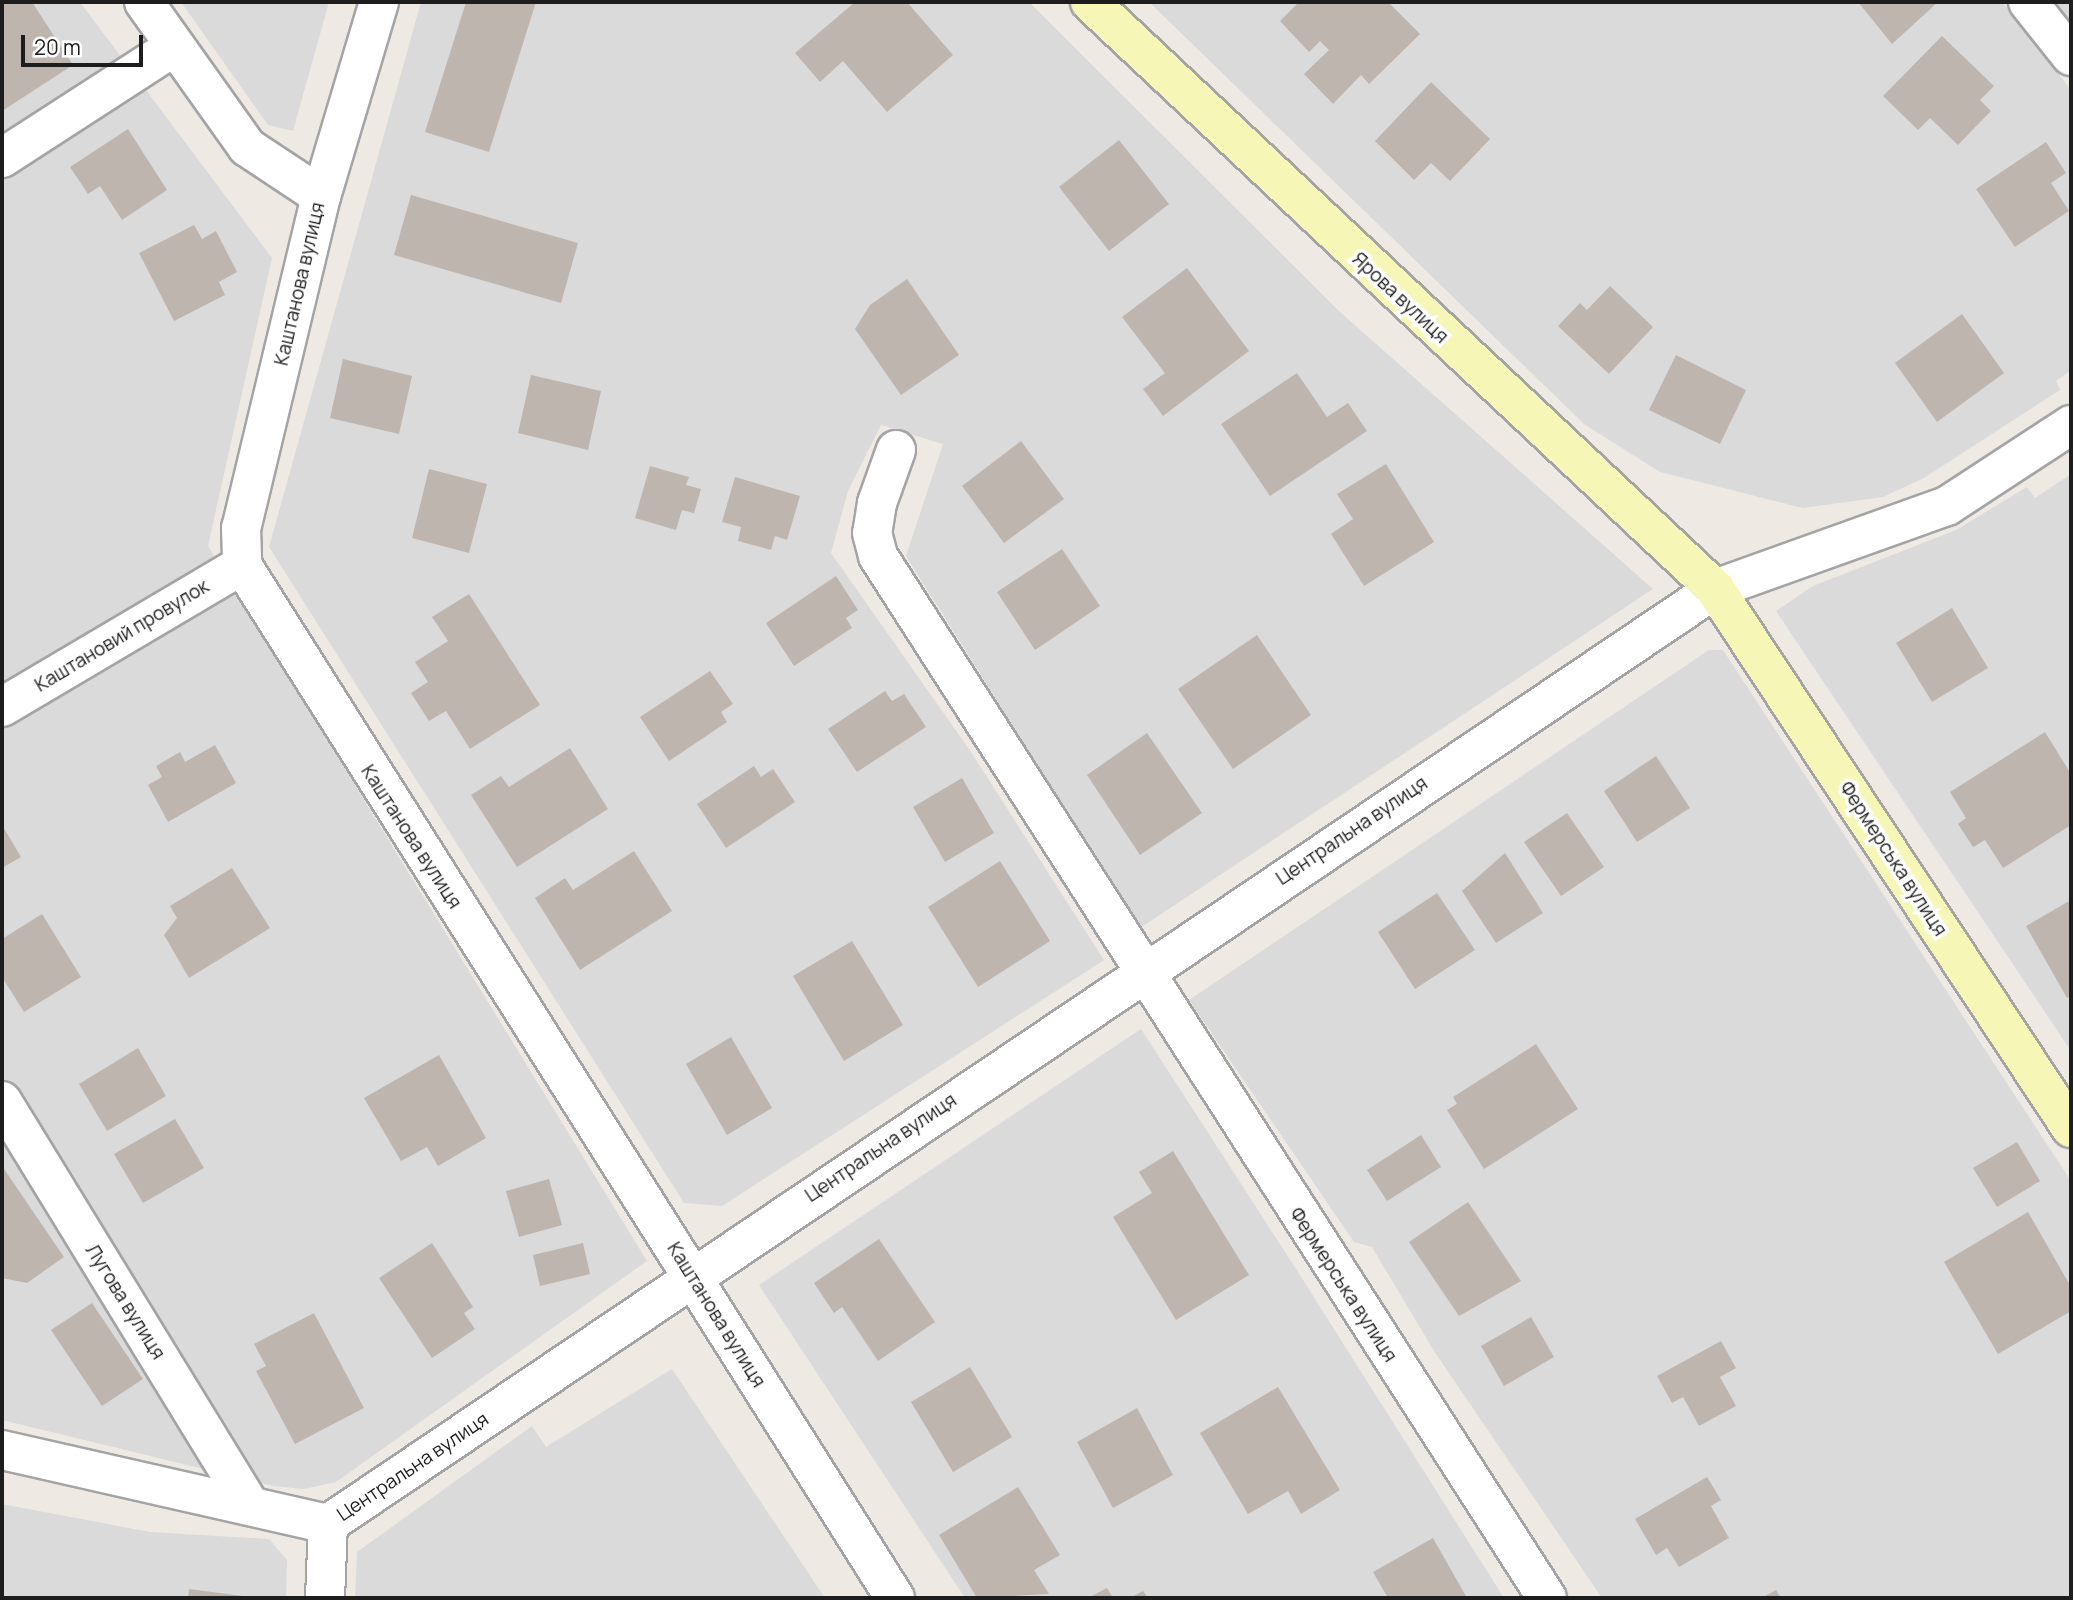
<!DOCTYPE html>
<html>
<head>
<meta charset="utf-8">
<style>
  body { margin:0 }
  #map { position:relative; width:2073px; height:1600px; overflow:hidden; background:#eee9e3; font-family:Manrope,sans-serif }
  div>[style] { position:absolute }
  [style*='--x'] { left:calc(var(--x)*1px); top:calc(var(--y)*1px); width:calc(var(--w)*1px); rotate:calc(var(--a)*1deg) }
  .residential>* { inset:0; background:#dbdada }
  .building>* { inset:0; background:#beb5af }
  .roads { filter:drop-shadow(2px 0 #a4a4a4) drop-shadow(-2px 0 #a4a4a4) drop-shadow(0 2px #a4a4a4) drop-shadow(0 -2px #a4a4a4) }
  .street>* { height:38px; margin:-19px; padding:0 19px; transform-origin:19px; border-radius:19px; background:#fff }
  .secondary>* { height:38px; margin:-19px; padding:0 19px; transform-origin:19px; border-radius:19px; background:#f6f7b7 }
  span { translate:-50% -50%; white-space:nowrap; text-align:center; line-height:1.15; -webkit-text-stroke:7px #fff; paint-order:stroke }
  .street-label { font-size:19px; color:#1d1d1d }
  .frame { position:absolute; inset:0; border:4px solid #1d1d1d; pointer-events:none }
  .scale { position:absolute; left:21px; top:35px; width:122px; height:32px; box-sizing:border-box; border:4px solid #1d1d1d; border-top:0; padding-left:9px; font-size:21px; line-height:24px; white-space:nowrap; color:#1d1d1d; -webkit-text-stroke:5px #fff; paint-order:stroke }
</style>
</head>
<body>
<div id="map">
  <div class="residential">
    <i style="clip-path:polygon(2px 2px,80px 2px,272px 258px,208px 546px,647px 1261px,336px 1482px,304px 1489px,273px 1486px,2px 1420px)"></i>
    <i style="clip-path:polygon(181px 2px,329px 2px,293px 131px,268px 125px)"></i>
    <i style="clip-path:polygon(421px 2px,1029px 2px,1340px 312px,1653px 589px,1140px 928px,906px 556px,943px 444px,881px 425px,848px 491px,831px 553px,971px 752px,1104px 960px,722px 1206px,684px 1203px,269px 547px)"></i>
    <i style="clip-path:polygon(1149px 2px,2002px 2px,2071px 90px,2071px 370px,2056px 381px,2060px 390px,1924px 478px,1883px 497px,1803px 508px,1660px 472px,1584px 424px)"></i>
    <i style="clip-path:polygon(2053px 2px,2071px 2px,2071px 26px,2057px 7px)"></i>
    <i style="clip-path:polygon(2071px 474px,2071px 1051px,1776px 611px,1813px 586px,1956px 530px,2027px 487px,2035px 498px)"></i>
    <i style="clip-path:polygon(1709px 650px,1723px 650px,2071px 1181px,2071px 1598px,1602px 1598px,1434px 1351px,1372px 1247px,1354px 1242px,1189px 1000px)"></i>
    <i style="clip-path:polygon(1141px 1029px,1298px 1272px,1504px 1598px,965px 1598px,759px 1285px)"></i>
    <i style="clip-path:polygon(672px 1369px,825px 1598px,355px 1598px,357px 1552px,532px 1426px,546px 1447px)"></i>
    <i style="clip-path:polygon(2px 1504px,150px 1532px,269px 1539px,287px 1560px,286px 1598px,2px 1598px)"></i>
  </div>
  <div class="building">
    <i style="clip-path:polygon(2px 2px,32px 2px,73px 65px,2px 111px)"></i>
    <i style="clip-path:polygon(466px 2px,536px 2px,489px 152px,425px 132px)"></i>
    <i style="clip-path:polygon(855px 2px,907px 2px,953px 55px,887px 112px,843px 61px,820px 82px,795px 53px)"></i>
    <i style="clip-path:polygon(1299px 2px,1388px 2px,1420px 34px,1369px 84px,1361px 75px,1333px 104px,1304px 74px,1329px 50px,1320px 41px,1309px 52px,1280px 21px)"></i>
    <i style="clip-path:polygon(1858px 2px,1938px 2px,1892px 44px)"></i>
    <i style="clip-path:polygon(1942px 36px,1994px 86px,1980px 100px,1991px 111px,1958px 145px,1930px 118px,1918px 130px,1883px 96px)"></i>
    <i style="clip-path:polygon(1431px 82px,1490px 139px,1450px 181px,1431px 163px,1414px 180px,1375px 141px)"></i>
    <i style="clip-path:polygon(128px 129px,167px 190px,122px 220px,100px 186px,88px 194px,70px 167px)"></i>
    <i style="clip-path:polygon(1119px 140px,1169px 204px,1109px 251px,1059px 187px)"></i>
    <i style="clip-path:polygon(2046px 142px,2066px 173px,2051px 183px,2069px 211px,2015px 247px,1976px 189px)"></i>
    <i style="clip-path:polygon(411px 195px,578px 243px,561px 303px,394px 255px)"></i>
    <i style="clip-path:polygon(194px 225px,202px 239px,216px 231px,237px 272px,219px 282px,225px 295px,174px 321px,139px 253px)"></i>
    <i style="clip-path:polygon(1187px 268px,1249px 351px,1163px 416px,1143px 389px,1165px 373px,1122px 317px)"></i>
    <i style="clip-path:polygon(907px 279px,959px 355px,901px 395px,855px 329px,870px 305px)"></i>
    <i style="clip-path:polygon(1610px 286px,1653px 327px,1609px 374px,1558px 326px,1580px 303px,1587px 310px)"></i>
    <i style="clip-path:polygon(1962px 314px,2004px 373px,1937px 422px,1895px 363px)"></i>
    <i style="clip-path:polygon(1676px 355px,1746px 390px,1720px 444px,1649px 410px)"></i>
    <i style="clip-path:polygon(343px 359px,412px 376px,399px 434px,330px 418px)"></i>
    <i style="clip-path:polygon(1297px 373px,1327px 417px,1348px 403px,1367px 431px,1270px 496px,1221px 424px)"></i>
    <i style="clip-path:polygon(531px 375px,601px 391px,588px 450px,518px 433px)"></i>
    <i style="clip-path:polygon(1021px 441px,1064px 499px,1004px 543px,962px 486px)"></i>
    <i style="clip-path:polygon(1386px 464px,1434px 542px,1364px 586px,1331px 534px,1353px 519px,1337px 494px)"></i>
    <i style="clip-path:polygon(650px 466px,689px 477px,686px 485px,701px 489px,694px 513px,682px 510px,676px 530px,635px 518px)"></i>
    <i style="clip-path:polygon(429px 469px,487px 484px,469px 553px,412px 538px)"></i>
    <i style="clip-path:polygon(735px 477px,800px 496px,787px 540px,775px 536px,771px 550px,738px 541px,741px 527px,722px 522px)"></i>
    <i style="clip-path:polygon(1062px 549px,1100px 606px,1035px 650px,997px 592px)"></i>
    <i style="clip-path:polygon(836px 576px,858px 610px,846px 618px,852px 628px,794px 666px,766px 623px)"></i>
    <i style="clip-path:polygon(469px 594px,540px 705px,470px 749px,446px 711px,429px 721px,411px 693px,428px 682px,415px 662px,448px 641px,432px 617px)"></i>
    <i style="clip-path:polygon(1952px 608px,1988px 668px,1932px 702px,1896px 643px)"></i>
    <i style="clip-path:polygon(1257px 635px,1311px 715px,1233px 769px,1178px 689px)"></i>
    <i style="clip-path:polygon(710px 671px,733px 704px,721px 712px,727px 722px,669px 761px,640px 717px)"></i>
    <i style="clip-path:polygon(885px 691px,892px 701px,904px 694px,926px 727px,857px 772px,828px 729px)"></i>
    <i style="clip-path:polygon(2045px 732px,2071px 774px,2071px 825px,2003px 868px,1985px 840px,1973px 847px,1958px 824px,1966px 818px,1950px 792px)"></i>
    <i style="clip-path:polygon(1147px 733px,1202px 813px,1140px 855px,1087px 775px)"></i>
    <i style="clip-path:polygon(215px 745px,236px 783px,168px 822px,148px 785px,162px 777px,156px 766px,180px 752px,185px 762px)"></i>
    <i style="clip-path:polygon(570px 748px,608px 809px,517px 867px,471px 795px,501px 776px,509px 787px)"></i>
    <i style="clip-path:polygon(1656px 756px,1690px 808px,1637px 842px,1604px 791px)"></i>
    <i style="clip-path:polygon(754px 766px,761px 777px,773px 769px,795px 802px,726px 848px,697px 804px)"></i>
    <i style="clip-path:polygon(962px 778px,994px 833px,945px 862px,913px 807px)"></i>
    <i style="clip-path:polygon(1567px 813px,1604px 867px,1561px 896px,1524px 842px)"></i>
    <i style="clip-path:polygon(2px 825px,21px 857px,2px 868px)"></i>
    <i style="clip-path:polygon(634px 851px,672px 911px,580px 970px,535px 898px,565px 878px,573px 890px)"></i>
    <i style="clip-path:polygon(1505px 853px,1543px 913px,1496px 943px,1462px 891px)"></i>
    <i style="clip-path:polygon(1000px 861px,1050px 941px,978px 987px,928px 907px)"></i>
    <i style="clip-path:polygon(232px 868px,270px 928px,189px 978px,164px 935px,177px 918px,170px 906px)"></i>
    <i style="clip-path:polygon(1437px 893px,1475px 950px,1415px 989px,1378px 932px)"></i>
    <i style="clip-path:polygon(2071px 900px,2071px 996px,2067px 998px,2026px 926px)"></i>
    <i style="clip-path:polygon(42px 914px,81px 977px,24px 1012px,2px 977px,2px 939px)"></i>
    <i style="clip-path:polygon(852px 941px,903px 1025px,844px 1061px,793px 976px)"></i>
    <i style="clip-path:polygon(731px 1037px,772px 1108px,727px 1135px,686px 1064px)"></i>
    <i style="clip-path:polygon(1536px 1044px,1578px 1109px,1484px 1169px,1447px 1110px,1457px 1104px,1453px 1097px)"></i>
    <i style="clip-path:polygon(138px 1048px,166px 1096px,107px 1131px,79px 1084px)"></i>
    <i style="clip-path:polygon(439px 1055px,486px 1138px,438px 1166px,427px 1147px,401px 1161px,364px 1098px)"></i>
    <i style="clip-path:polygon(175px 1119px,204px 1168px,143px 1203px,114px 1154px)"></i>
    <i style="clip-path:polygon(1421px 1135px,1441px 1167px,1387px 1201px,1367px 1170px)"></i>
    <i style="clip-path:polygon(2017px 1142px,2040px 1181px,1997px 1207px,1973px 1168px)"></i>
    <i style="clip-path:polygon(1173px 1151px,1249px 1275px,1176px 1320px,1113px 1217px,1152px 1193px,1139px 1172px)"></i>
    <i style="clip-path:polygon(2px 1166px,64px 1257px,27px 1283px,2px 1278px)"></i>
    <i style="clip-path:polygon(549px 1179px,562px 1225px,519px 1237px,506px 1191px)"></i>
    <i style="clip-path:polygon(1468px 1202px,1521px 1281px,1459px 1316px,1409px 1242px)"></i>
    <i style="clip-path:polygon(2028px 1212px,2071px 1287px,2071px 1311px,1998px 1354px,1944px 1262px)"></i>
    <i style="clip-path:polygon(879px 1239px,935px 1322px,878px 1361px,842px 1307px,834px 1313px,814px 1283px)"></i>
    <i style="clip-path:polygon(432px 1243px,473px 1307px,464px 1313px,475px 1329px,432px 1358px,379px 1278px)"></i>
    <i style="clip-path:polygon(583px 1243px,590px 1274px,540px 1286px,533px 1255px)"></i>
    <i style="clip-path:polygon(92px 1303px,143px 1379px,102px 1406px,51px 1330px)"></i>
    <i style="clip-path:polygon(314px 1313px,364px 1408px,295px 1444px,256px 1371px,266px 1366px,254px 1344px)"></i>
    <i style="clip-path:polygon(1531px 1317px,1554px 1357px,1504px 1386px,1481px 1346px)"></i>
    <i style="clip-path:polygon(1721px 1341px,1736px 1368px,1720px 1377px,1736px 1406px,1699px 1426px,1683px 1397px,1672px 1403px,1657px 1376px)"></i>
    <i style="clip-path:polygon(970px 1367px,1012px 1437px,953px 1472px,911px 1402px)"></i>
    <i style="clip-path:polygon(1278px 1387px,1340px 1490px,1301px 1514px,1288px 1491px,1248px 1514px,1200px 1433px)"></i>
    <i style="clip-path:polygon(1137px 1408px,1173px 1475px,1113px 1508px,1077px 1442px)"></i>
    <i style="clip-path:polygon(1707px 1477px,1721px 1500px,1711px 1506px,1729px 1538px,1679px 1567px,1667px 1548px,1656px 1555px,1635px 1519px)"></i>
    <i style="clip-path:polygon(1018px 1487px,1060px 1555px,1034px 1570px,1049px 1594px,977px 1598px,939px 1535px)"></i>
    <i style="clip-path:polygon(1433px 1538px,1467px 1598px,1388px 1598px,1373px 1572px)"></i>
    <i style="clip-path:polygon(1107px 1588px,1113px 1598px,1088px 1598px)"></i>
    <i style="clip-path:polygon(189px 1589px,251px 1597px,251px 1598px,188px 1598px)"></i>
    <i style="clip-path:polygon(1776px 1590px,1781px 1598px,1762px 1598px)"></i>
    <i style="clip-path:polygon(1143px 1591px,1148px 1598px,1130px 1598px)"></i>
  </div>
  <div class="roads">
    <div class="street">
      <i style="--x:144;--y:2;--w:178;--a:54.6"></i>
      <i style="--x:247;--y:147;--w:89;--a:33.5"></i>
      <i style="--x:379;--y:2;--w:202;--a:106.6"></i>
      <i style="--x:321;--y:196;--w:342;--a:103.5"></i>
      <i style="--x:241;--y:528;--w:37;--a:88"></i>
      <i style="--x:242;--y:565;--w:1222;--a:57.7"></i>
      <i style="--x:2028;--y:2;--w:69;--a:51.5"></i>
      <i style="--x:2;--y:158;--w:206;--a:-32.9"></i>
      <i style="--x:896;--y:450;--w:56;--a:109.7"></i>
      <i style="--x:877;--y:503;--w:30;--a:99"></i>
      <i style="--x:872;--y:533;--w:24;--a:75"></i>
      <i style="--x:878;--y:556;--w:1238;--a:57.3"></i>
      <i style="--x:2;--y:707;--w:279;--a:-30.6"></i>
      <i style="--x:2;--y:1101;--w:473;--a:58.5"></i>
      <i style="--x:2;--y:1450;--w:334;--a:12.8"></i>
      <i style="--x:328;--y:1524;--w:1673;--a:-33.98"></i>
      <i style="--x:1715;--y:589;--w:246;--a:-19.7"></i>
      <i style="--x:1947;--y:506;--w:148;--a:-33.2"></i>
      <i style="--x:325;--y:1598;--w:74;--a:-87.7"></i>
    </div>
    <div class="secondary">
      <i style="--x:1090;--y:2;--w:857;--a:43.2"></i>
      <i style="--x:1715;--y:589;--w:646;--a:56.56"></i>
    </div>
  </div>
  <div class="street-label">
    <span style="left:300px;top:284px;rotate:-77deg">Каштанова вулиця</span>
    <span style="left:1400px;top:298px;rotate:43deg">Ярова вулиця</span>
    <span style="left:122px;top:636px;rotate:-31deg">Каштановий провулок</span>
    <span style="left:1352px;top:831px;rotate:-34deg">Центральна вулиця</span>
    <span style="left:411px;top:837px;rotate:57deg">Каштанова вулиця</span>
    <span style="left:1893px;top:859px;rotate:57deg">Фермерська вулиця</span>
    <span style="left:881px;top:1148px;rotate:-34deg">Центральна вулиця</span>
    <span style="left:1343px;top:1285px;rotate:57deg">Фермерська вулиця</span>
    <span style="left:125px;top:1302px;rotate:58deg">Лугова вулиця</span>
    <span style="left:716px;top:1315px;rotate:58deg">Каштанова вулиця</span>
    <span style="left:413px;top:1467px;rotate:-34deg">Центральна вулиця</span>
  </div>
  <div class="frame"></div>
  <div class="scale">20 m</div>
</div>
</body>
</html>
